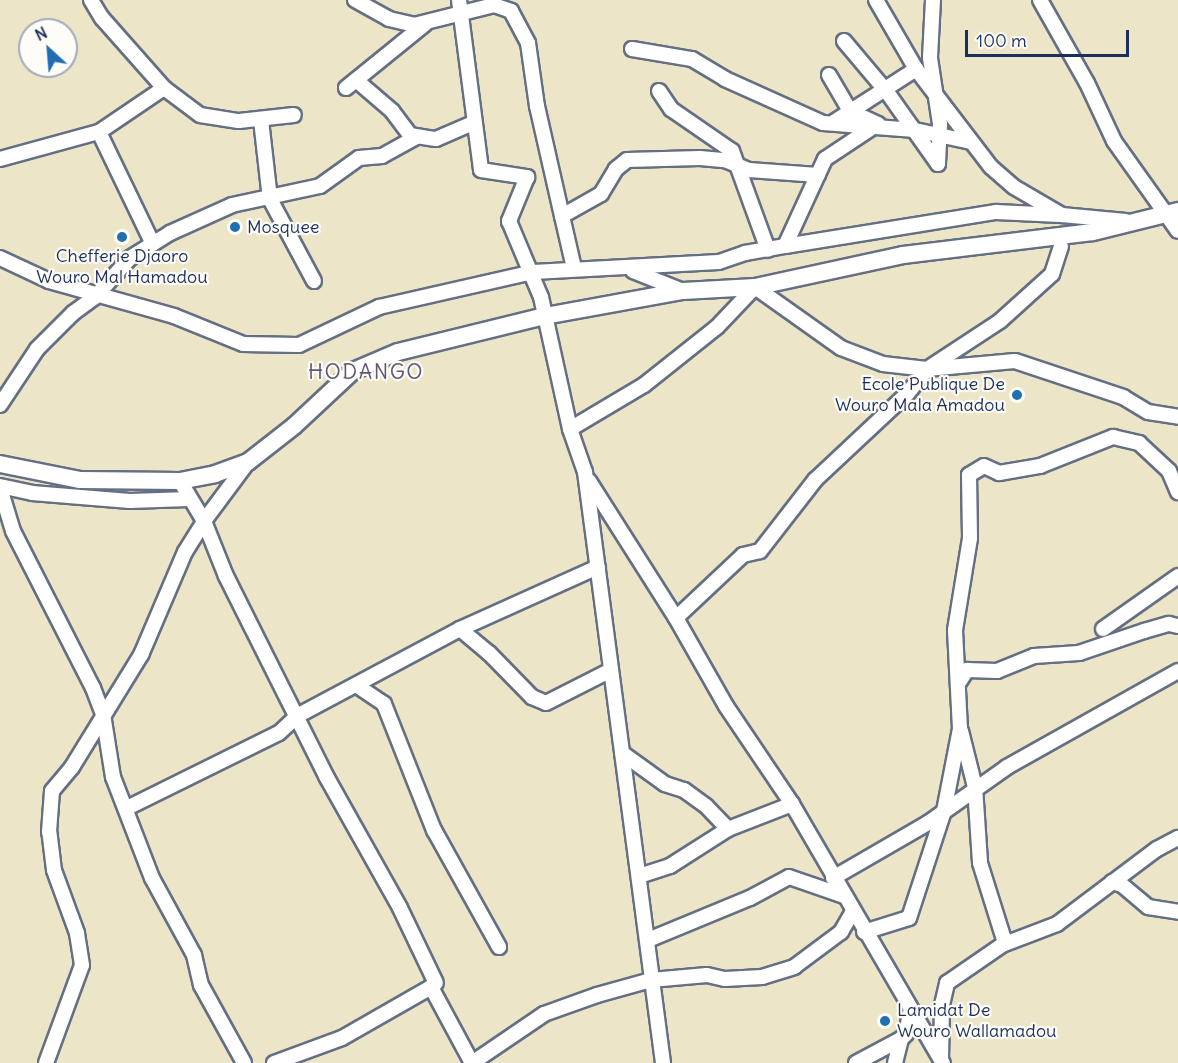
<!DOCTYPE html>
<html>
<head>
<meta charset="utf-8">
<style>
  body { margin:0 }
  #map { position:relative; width:1178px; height:1063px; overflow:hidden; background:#ede5c7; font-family:Delius,sans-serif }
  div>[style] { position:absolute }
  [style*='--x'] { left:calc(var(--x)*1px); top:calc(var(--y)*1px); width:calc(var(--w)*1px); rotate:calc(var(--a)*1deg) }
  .roads { filter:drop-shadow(2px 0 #646f83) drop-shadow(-2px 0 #646f83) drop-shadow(0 2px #646f83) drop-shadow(0 -2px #646f83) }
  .minor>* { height:14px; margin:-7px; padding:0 7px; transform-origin:7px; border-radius:7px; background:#fff }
  .major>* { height:16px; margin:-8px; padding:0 8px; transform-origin:8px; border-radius:8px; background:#fff }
  .dots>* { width:16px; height:16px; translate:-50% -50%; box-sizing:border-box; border:3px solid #fdfcf7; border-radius:50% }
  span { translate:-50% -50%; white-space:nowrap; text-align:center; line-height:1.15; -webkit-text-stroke:4.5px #fdfcf7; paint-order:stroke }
  .poi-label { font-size:18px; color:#1b2f5e }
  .left { translate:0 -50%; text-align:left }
  .right { translate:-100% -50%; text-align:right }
  .quarter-label { font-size:21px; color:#5f5775; letter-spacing:1.5px }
  .north { position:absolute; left:18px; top:18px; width:60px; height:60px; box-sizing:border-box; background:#fdfcf7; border:2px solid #a3aaba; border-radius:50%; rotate:334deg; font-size:16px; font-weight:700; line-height:24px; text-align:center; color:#1b2f5e }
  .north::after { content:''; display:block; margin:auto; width:21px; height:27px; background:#1f6fb2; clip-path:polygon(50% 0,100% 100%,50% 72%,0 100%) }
  .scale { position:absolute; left:965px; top:30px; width:164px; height:27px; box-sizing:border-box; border:3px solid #1b2f5e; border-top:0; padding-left:8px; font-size:18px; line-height:21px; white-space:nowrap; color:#1b2f5e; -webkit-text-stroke:4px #fdfcf7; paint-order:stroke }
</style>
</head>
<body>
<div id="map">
  <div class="roads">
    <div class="minor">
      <i style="--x:91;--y:0;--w:21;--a:59"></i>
      <i style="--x:102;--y:18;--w:94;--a:48.5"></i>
      <i style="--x:164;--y:88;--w:45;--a:36.9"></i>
      <i style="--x:200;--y:115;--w:39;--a:9"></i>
      <i style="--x:239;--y:121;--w:55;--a:-6.2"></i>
      <i style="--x:355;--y:0;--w:39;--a:29"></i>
      <i style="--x:389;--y:19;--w:26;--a:13"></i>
      <i style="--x:414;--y:25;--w:82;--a:-14"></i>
      <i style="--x:494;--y:5;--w:18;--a:19"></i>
      <i style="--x:511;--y:11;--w:36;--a:62"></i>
      <i style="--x:528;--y:43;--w:64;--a:81.9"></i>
      <i style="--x:537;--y:106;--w:113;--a:77.2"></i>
      <i style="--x:459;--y:0;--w:171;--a:82.6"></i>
      <i style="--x:481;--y:170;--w:47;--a:8.7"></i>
      <i style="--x:527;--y:177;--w:48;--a:112.2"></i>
      <i style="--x:509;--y:221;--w:82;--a:67.2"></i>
      <i style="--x:541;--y:297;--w:135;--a:77.6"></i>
      <i style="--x:570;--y:429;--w:46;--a:70.8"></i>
      <i style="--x:585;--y:472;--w:596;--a:82.48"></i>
      <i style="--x:876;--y:0;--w:80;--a:59.9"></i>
      <i style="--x:916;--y:69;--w:123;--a:52.6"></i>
      <i style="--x:991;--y:167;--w:30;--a:41"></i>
      <i style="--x:1014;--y:187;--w:56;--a:30.3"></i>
      <i style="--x:1062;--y:215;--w:64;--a:5.4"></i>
      <i style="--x:933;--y:0;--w:58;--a:93"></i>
      <i style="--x:930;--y:58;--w:67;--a:81.4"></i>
      <i style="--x:940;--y:124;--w:40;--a:92.9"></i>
      <i style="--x:1040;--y:0;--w:95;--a:60.5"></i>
      <i style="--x:1087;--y:83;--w:64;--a:65"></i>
      <i style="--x:1114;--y:141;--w:110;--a:54.6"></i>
      <i style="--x:844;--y:41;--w:67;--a:49.9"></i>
      <i style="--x:887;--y:92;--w:88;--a:54.7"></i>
      <i style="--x:632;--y:49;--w:61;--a:9.5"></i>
      <i style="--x:692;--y:59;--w:39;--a:31"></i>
      <i style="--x:725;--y:79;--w:107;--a:24.2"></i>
      <i style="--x:823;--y:123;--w:92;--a:4.4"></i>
      <i style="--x:915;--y:130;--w:57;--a:12.1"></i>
      <i style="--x:829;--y:75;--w:42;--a:59.7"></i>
      <i style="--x:850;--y:111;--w:31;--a:25"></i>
      <i style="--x:356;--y:80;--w:48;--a:40.7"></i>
      <i style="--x:392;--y:111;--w:30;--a:53"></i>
      <i style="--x:410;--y:135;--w:26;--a:9"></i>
      <i style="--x:436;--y:139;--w:40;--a:-23.4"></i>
      <i style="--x:346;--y:88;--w:102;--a:-39"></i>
      <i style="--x:659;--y:91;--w:22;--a:56"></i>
      <i style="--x:671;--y:109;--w:74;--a:34.5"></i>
      <i style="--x:732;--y:151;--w:105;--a:70"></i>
      <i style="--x:261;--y:120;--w:80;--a:83.5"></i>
      <i style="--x:270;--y:199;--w:93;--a:61.8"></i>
      <i style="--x:834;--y:122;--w:98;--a:-32.9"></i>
      <i style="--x:99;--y:132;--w:124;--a:64.3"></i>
      <i style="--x:0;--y:159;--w:103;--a:-15.3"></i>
      <i style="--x:99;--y:132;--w:78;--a:-34.1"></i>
      <i style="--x:785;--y:246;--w:214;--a:-9.2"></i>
      <i style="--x:996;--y:212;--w:64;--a:2.7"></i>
      <i style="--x:0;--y:258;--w:54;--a:25.1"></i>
      <i style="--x:49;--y:281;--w:130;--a:15.6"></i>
      <i style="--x:174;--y:316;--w:74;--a:22.1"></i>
      <i style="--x:243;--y:344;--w:56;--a:1"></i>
      <i style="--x:299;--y:345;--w:89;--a:-25.4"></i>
      <i style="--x:379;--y:307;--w:158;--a:-12.8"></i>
      <i style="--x:533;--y:272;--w:186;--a:-3.1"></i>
      <i style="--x:719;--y:262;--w:28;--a:-19"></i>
      <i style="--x:745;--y:253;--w:41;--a:-9.9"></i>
      <i style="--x:785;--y:246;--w:96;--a:-65.3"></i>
      <i style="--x:825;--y:159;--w:58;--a:-33.7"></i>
      <i style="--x:574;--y:268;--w:53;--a:-103"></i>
      <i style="--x:562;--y:216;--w:45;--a:-29.4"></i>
      <i style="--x:601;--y:194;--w:29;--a:-59"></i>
      <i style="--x:616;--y:169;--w:14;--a:-39"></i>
      <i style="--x:627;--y:160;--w:73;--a:-1.6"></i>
      <i style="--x:700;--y:158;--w:25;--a:5"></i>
      <i style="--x:725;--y:160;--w:26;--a:23"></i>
      <i style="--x:749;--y:170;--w:69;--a:4.1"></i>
      <i style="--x:633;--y:271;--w:54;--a:21.8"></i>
      <i style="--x:0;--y:405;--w:67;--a:-56.5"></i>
      <i style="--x:37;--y:349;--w:51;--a:-45"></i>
      <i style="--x:73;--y:313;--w:27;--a:-36"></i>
      <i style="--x:95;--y:297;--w:52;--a:-48.1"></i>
      <i style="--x:130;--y:258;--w:47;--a:-32"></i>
      <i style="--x:170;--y:233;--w:68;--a:-24.3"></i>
      <i style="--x:232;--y:205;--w:90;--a:-12.2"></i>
      <i style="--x:320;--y:186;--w:48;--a:-35.7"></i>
      <i style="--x:359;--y:158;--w:23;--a:-5"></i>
      <i style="--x:382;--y:156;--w:39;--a:-29"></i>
      <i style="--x:570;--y:429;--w:86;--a:-30.7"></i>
      <i style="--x:644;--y:385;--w:93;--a:-38.5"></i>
      <i style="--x:717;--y:327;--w:55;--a:-46.5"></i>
      <i style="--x:755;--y:287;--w:105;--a:35.3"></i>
      <i style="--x:841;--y:348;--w:45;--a:20.9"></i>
      <i style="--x:883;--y:364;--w:44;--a:6.5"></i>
      <i style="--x:927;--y:369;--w:88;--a:-5.2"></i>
      <i style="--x:1015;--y:361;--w:114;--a:18.4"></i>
      <i style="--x:1123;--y:397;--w:29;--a:31"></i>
      <i style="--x:1148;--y:412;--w:30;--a:9"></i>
      <i style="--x:180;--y:481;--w:47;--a:59"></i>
      <i style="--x:204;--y:521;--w:59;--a:68.2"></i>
      <i style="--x:226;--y:576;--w:224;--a:63.4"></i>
      <i style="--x:326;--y:776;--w:151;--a:60.7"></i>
      <i style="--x:400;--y:908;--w:83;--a:64.4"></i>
      <i style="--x:589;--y:481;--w:162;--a:57.6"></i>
      <i style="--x:676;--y:618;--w:101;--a:60.4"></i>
      <i style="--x:726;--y:706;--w:118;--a:56"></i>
      <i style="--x:792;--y:804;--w:300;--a:59.8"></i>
      <i style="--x:0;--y:486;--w:33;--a:12"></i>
      <i style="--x:32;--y:493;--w:98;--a:4.7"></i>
      <i style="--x:130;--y:501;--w:59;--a:-1.9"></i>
      <i style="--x:0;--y:488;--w:45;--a:73.2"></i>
      <i style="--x:13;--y:531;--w:176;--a:63"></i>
      <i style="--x:93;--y:688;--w:28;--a:69"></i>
      <i style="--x:103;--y:714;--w:64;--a:81"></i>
      <i style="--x:113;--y:777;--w:108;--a:68.9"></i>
      <i style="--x:152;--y:878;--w:88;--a:61.4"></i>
      <i style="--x:194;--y:955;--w:31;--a:77"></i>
      <i style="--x:201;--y:985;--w:89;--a:61.1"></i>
      <i style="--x:676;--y:618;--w:92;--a:-43.2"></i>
      <i style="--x:743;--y:555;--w:17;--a:-13"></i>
      <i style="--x:760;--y:551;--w:90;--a:-52.2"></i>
      <i style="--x:815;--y:480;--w:126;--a:-43.1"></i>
      <i style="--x:907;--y:394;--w:32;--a:-51"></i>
      <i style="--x:927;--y:369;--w:87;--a:-33.3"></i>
      <i style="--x:1000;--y:321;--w:70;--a:-42.1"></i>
      <i style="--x:1052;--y:274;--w:29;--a:-72"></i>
      <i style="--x:460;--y:629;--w:38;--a:40"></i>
      <i style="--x:489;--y:653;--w:62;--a:45.7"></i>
      <i style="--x:532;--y:697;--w:15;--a:23"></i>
      <i style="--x:546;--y:703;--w:73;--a:-26.9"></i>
      <i style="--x:1103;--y:629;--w:92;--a:-35.2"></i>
      <i style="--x:958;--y:684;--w:17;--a:-57"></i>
      <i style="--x:967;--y:670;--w:30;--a:2"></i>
      <i style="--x:997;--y:671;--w:40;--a:-22"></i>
      <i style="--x:1034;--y:656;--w:45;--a:-3.8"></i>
      <i style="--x:1079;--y:653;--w:69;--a:-18.7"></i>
      <i style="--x:1144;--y:631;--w:26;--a:-16"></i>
      <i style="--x:1169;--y:624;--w:9;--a:13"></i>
      <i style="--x:356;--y:685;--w:34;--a:34"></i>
      <i style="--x:384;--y:704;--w:136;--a:68.4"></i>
      <i style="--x:434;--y:830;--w:134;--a:60.9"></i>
      <i style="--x:961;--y:731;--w:58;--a:76"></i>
      <i style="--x:975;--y:787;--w:76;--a:86.2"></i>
      <i style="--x:980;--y:863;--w:84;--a:72.6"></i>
      <i style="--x:622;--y:753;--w:53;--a:35.8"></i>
      <i style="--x:665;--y:784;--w:20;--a:18"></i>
      <i style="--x:684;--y:790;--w:27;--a:36"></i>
      <i style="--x:706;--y:806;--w:32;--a:46"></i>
      <i style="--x:728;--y:829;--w:69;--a:-21.3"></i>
      <i style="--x:127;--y:808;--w:169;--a:-26.3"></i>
      <i style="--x:279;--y:733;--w:25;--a:-43"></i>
      <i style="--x:297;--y:716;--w:185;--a:-28.1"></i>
      <i style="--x:460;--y:629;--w:151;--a:-24.2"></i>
      <i style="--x:639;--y:876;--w:33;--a:-18"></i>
      <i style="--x:670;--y:866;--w:69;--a:-32.5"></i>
      <i style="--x:833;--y:878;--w:110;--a:-30.1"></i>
      <i style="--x:928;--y:823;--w:97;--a:-35.3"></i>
      <i style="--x:1007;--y:767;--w:196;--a:-29.3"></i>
      <i style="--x:1112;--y:882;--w:10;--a:17"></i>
      <i style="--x:1122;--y:885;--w:34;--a:40"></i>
      <i style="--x:1148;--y:907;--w:30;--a:9"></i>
      <i style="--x:864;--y:932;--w:47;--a:-17.3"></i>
      <i style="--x:909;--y:918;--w:113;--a:-71.9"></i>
      <i style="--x:944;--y:811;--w:84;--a:-79"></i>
      <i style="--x:960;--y:729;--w:99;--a:-92.9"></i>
      <i style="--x:955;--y:630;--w:93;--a:-80.7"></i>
      <i style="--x:970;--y:538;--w:63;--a:-90.9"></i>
      <i style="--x:969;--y:475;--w:17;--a:-31"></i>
      <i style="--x:984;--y:466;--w:17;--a:25"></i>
      <i style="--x:999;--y:473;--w:42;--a:-9.7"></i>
      <i style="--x:1040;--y:466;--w:79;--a:-21.7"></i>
      <i style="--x:1113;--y:437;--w:27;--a:13"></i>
      <i style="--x:1139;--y:443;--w:41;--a:43"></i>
      <i style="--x:1169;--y:471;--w:23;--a:67"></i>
      <i style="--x:648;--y:940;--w:110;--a:-22.4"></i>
      <i style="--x:750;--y:898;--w:44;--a:-28.3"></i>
      <i style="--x:789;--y:877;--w:58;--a:19.1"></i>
      <i style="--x:941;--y:1059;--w:54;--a:-88.9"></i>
      <i style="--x:942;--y:1005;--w:23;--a:-77"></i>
      <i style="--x:947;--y:983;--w:67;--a:-34.6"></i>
      <i style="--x:1002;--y:945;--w:59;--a:-20.9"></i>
      <i style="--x:1057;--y:924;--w:125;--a:-36.9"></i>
      <i style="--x:1157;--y:849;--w:24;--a:-28"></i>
      <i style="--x:46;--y:1063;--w:104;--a:-69.8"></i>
      <i style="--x:82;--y:965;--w:32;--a:-99"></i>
      <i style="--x:77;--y:933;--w:67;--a:-110.1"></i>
      <i style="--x:54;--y:870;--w:38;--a:-97"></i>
      <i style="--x:49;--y:832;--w:41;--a:-85.8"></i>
      <i style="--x:52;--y:791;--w:31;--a:-50"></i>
      <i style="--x:72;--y:767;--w:132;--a:-58.4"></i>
      <i style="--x:141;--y:655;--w:112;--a:-66.9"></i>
      <i style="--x:185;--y:552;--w:36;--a:-58"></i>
      <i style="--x:204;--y:521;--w:74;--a:-53.3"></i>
      <i style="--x:274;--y:1063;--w:72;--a:-20.2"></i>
      <i style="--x:342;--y:1038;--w:103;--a:-29.8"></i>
      <i style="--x:431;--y:987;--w:86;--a:61.7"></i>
      <i style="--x:472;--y:1063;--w:87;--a:-34.2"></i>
      <i style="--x:544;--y:1014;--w:56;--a:-19.7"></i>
      <i style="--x:597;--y:995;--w:56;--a:-15.5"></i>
      <i style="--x:651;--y:980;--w:56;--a:-5.1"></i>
      <i style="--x:707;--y:975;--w:18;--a:13"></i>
      <i style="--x:725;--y:979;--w:37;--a:-3"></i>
      <i style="--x:762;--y:977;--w:34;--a:-17"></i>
      <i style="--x:794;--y:967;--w:59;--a:-36.7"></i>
      <i style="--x:841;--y:932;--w:24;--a:-60"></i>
      <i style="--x:856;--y:1063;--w:51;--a:-28.1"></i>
      <i style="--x:901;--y:1039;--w:7;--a:-45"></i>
      <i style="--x:906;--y:1034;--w:25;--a:-79"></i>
      <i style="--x:895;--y:1063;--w:25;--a:-76"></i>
    </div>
    <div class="major">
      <i style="--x:0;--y:464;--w:82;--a:11.3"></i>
      <i style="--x:80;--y:480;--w:100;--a:0.6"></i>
      <i style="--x:180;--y:481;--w:36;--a:-11"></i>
      <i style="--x:215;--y:474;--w:35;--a:-20"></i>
      <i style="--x:248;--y:462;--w:58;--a:-38"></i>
      <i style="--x:294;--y:426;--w:81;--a:-43"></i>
      <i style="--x:353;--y:371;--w:49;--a:-22.9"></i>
      <i style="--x:398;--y:352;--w:151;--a:-13.8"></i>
      <i style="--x:545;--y:316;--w:140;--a:-10.3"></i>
      <i style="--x:683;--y:291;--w:72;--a:-3.2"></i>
      <i style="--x:755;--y:287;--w:151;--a:-12.2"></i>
      <i style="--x:903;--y:255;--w:191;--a:-6.9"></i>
      <i style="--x:1093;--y:232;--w:88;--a:-13.9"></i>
    </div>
  </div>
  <div class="dots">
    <i style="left:235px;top:227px;background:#1f6fb2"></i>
    <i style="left:122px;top:237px;background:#1f6fb2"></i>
    <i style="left:1017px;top:395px;background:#1f6fb2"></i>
    <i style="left:885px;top:1021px;background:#1f6fb2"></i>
  </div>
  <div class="poi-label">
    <span class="left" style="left:247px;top:227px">Mosquee</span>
    <span style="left:122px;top:267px">Chefferie Djaoro<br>Wouro Mal Hamadou</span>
    <span class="right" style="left:1005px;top:395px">Ecole Publique De<br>Wouro Mala Amadou</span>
    <span class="left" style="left:897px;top:1021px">Lamidat De<br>Wouro Wallamadou</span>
  </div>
  <div class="quarter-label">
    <span style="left:366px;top:372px">HODANGO</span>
  </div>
  <div class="north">N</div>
  <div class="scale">100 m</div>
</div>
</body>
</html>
